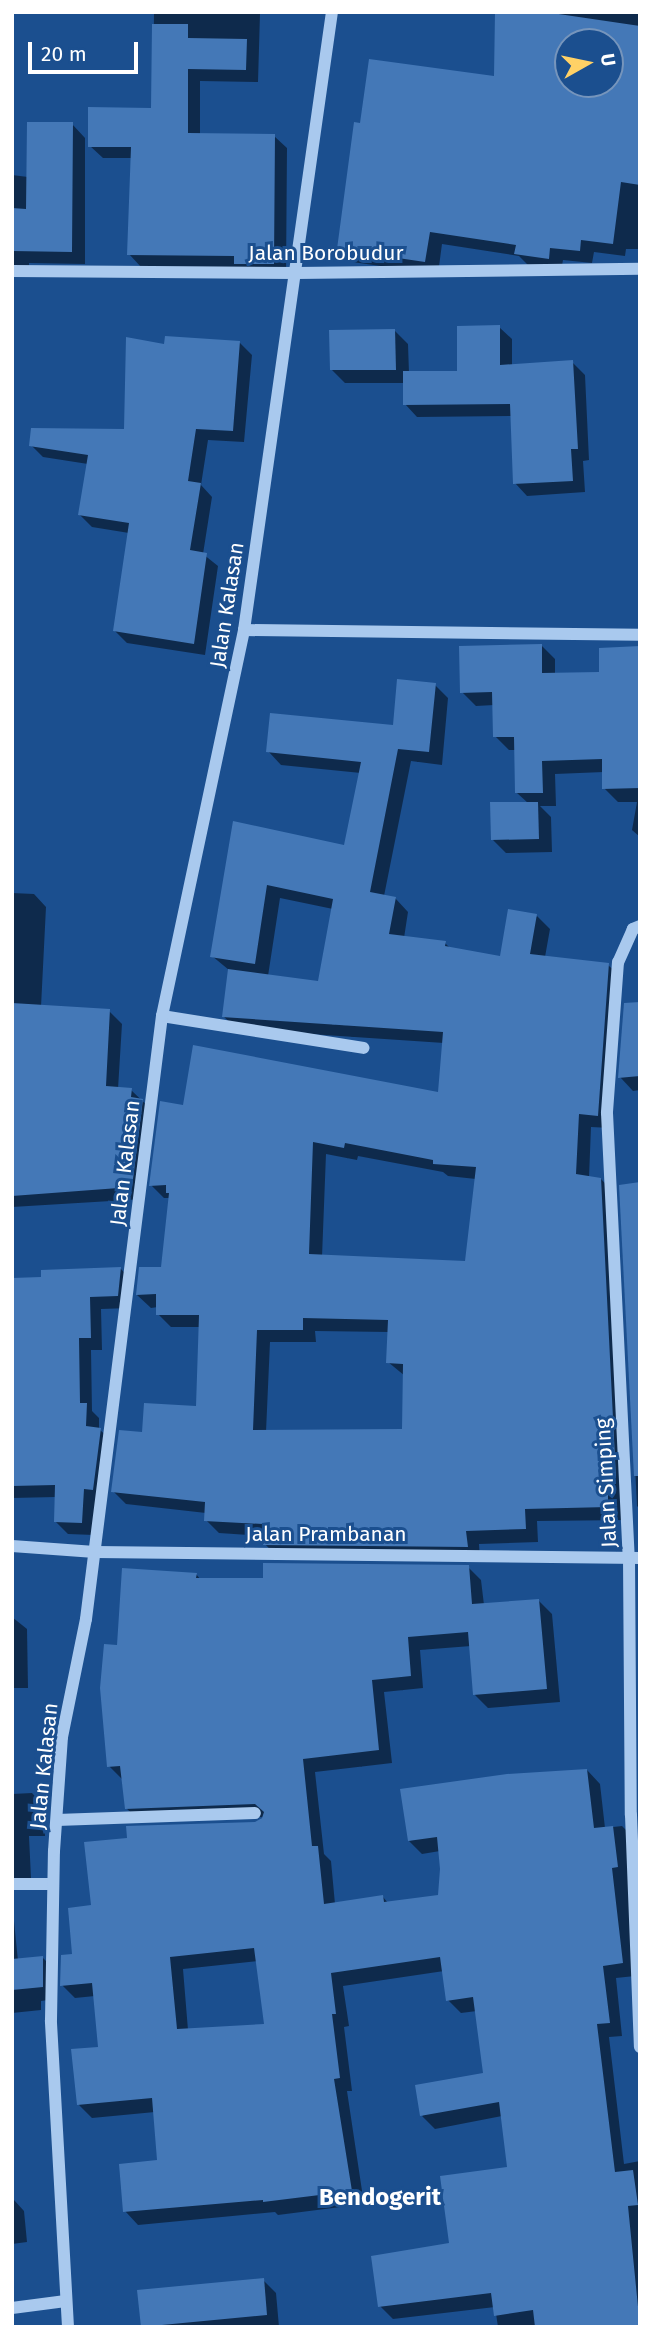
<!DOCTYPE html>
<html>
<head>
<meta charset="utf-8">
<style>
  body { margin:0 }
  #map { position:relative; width:652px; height:2339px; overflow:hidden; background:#1b4f8f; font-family:"Fira Sans",sans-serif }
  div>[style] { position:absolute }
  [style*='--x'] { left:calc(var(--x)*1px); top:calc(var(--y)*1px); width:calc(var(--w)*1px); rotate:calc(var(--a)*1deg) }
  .shadow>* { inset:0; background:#0007 }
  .building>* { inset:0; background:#4478b7 }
  .minor>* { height:12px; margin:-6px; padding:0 6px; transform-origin:6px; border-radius:6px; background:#a9c9ee }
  span { translate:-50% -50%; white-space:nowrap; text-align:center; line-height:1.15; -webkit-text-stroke:6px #1b4f8f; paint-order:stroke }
  .street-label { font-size:21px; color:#fff }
  .quarter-label { font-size:24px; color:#fff; font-weight:700 }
  .frame { position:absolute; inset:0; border:14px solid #fff; pointer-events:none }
  .north { position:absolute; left:554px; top:28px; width:70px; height:70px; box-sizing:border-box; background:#1b4f8f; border:2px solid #7695bc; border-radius:50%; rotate:81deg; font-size:19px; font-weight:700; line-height:28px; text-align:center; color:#fff }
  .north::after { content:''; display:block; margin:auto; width:24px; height:32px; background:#ffd166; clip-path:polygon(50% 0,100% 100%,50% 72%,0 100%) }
  .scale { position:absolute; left:28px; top:42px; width:110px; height:32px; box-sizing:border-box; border:4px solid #fff; border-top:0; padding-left:9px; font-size:21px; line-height:24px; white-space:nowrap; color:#fff; -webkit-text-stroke:5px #1b4f8f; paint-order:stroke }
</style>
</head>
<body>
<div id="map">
  <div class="shadow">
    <i style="clip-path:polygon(154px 12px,304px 12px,260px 14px,258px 82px,200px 81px,200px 135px,274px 136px,287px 148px,286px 276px,141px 267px,129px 254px,133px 158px,103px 158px,90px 146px,153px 110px)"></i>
    <i style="clip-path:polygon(evenodd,497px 12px,640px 12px,640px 249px,626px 249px,625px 256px,594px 252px,592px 263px,563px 260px,561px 271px,529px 266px,519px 256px,442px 244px,438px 274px,352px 262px,339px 248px,361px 125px,496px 78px,497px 12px,568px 42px,610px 42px,610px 84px,568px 84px,568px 42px)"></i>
    <i style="clip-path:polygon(72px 124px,85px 138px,85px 264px,29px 263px,29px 272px,12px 272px,12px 175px,28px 177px)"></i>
    <i style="clip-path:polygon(499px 327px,512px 339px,512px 366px,572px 362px,585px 375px,589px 460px,583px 461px,585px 492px,527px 496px,515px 483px,512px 416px,417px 417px,405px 404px,404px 383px,345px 383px,332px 370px,395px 331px,408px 344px,409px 373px,459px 372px)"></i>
    <i style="clip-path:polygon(240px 343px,252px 355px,244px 442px,208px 440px,201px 485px,212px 497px,203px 554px,218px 566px,205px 655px,127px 643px,115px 631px,129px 533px,92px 527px,80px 515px,88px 464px,43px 457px,31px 445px,126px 430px,166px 346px)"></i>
    <i style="clip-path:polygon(541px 645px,555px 659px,555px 674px,601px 674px,640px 648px,640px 837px,632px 830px,637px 802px,618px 802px,604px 788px,604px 772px,555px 774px,556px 806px,540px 806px,551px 817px,552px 852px,506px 853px,493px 840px,528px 803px,517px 793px,516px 750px,509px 750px,495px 736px,494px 705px,476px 706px,462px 692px)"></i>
    <i style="clip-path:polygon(evenodd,435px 685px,448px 698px,442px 765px,411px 761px,384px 896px,395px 898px,408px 912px,404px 938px,445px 943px,451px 949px,501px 958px,537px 916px,550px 929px,545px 957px,608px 965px,622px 978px,611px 1128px,591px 1127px,589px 1178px,601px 1179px,614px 1193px,630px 1520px,537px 1521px,538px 1542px,479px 1544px,480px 1560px,278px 1558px,265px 1544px,265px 1536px,219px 1533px,206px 1520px,206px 1513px,126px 1504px,113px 1491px,144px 1434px,197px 1408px,200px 1327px,171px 1327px,158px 1314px,158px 1307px,151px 1308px,137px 1295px,162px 1268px,170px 1198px,164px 1198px,151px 1185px,185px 1107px,440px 1094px,444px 1043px,237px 1029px,223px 1016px,229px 970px,212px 956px,234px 824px,345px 847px,361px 773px,281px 765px,268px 751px,394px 727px,435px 685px,280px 898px,333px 909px,319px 983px,268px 976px,280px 898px,435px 685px,326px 1154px,357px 1160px,358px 1156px,443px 1172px,448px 1176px,476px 1179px,466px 1263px,322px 1257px,326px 1154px,435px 685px,315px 1331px,389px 1332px,388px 1362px,405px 1376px,404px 1431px,266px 1432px,270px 1342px,316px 1342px,315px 1331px)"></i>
    <i style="clip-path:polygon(12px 893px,34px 894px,46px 907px,41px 1007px,109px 1011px,122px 1024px,118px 1089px,131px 1090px,155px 1113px,144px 1199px,12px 1207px)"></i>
    <i style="clip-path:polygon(640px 1004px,640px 1090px,633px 1091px,620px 1077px)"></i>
    <i style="clip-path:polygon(640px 1184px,640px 1509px,637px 1506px,621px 1186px)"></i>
    <i style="clip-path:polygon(121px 1269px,133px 1282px,130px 1308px,101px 1309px,102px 1350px,91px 1350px,92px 1411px,99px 1418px,99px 1429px,113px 1442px,94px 1535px,68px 1534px,55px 1521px,56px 1497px,12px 1498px,12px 1279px,43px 1279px,43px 1272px)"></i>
    <i style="clip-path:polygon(evenodd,468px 1567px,481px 1580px,484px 1605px,539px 1601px,552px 1614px,560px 1702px,488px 1708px,475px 1695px,471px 1646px,420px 1650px,423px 1688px,384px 1692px,392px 1763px,315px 1772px,324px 1854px,331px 1861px,335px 1904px,383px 1897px,388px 1903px,440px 1896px,440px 1851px,422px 1854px,409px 1841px,587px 1770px,600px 1784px,605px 1828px,622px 1826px,635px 1839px,635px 1976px,616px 1978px,622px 2036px,609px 2037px,624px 2164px,640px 2161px,640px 2327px,498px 2327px,495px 2307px,393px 2319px,380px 2306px,451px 2244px,509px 2169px,502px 2116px,435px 2129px,422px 2116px,485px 2074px,477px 2011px,461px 2013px,448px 2000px,444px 1971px,343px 1986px,349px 2026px,344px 2027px,352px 2091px,347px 2091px,364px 2204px,278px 2215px,275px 2212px,138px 2225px,125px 2211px,159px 2162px,155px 2112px,92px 2118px,79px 2105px,100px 2049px,95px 1996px,75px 1998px,62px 1985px,93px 1907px,256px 1823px,263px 1817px,140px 1821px,126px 1808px,122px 1779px,109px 1766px,118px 1647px,196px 1574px,201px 1580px,264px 1579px,468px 1567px,258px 1961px,266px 2026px,188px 2030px,183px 1969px,258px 1961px)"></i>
    <i style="clip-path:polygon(12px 1617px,27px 1629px,28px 1688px,12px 1688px)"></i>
    <i style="clip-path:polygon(32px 1793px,44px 1806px,45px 1836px,29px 1836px,31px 1878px,12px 1878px,12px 1794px)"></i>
    <i style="clip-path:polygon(12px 1901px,18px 1961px,43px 1958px,55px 1970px,55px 1999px,41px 2001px,41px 2010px,12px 2013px)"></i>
    <i style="clip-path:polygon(12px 2188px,14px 2200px,24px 2211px,27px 2242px,12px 2244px)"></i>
    <i style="clip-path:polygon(263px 2280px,276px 2293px,279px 2327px,143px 2327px)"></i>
  </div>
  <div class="building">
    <i style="clip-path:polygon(evenodd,495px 12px,545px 12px,640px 26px,640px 185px,621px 182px,613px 244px,581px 240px,580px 251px,550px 248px,549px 259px,514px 254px,516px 245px,430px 232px,425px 262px,337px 249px,354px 122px,360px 123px,369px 59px,494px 76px,495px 12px,568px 42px,610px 42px,610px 84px,568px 84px,568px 42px)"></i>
    <i style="clip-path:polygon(152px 24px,188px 24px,188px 38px,247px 39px,246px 70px,188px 69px,188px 133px,275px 134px,274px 264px,234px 264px,234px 256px,127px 255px,131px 147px,88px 147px,88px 107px,151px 108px)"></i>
    <i style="clip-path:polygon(27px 122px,73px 122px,72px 252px,12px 251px,12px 208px,26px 209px)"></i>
    <i style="clip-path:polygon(500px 325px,500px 365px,573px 360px,578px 449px,571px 449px,573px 481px,513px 484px,510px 404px,403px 405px,403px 371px,457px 371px,457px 326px)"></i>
    <i style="clip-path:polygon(395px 329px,396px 370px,330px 370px,329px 330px)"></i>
    <i style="clip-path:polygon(165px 336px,240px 341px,233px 431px,196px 429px,188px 481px,201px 483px,190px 550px,207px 553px,194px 644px,113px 631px,129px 523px,78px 515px,88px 455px,29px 446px,31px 428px,124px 429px,126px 337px,164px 344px)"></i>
    <i style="clip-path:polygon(542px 644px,542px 673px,599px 672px,599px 648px,640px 646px,640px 788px,602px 789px,602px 759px,542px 761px,543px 793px,515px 793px,514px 737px,493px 737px,492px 692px,460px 693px,459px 646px)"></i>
    <i style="clip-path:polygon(evenodd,397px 679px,436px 683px,429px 752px,398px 749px,370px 892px,396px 897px,389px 934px,446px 941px,445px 946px,500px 956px,508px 909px,537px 914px,530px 954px,609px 963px,598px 1116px,579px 1114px,576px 1174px,601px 1178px,616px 1478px,608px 1478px,608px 1507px,525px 1509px,526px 1529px,466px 1531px,468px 1547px,263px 1545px,263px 1524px,204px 1521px,205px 1502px,111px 1492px,119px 1430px,142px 1432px,144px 1403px,196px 1406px,199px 1315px,156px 1315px,156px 1294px,136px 1295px,139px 1267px,161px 1267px,169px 1193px,166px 1193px,166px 1185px,149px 1186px,160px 1101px,183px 1105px,193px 1045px,438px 1092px,443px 1032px,222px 1017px,228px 969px,318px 981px,333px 899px,267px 885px,255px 964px,210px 957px,233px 821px,344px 845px,361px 762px,266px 752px,270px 713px,393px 725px,397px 679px,313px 1142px,344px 1148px,345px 1143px,433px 1160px,433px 1164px,476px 1167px,465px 1261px,309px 1254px,313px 1142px,397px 679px,303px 1318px,388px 1320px,386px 1363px,403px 1364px,402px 1429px,253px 1430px,257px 1330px,303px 1330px,303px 1318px)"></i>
    <i style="clip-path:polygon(490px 802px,538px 802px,539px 839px,491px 840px)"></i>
    <i style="clip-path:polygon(640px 1002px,640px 1076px,618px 1078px,624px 1003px)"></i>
    <i style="clip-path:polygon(12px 1003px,110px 1009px,106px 1086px,132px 1088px,131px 1097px,143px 1099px,132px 1187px,12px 1196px)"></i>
    <i style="clip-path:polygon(640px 1182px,640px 1476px,634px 1476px,619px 1185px)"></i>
    <i style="clip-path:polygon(121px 1267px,118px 1296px,90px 1297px,91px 1338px,79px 1338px,80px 1403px,87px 1403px,86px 1426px,101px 1428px,93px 1490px,84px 1489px,82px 1523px,54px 1522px,55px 1485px,12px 1486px,12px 1278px,41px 1277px,41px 1270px)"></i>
    <i style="clip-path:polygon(evenodd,263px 1563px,469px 1565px,472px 1604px,539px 1599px,547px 1689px,473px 1695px,468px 1632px,408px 1637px,411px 1676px,372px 1680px,379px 1750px,303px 1759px,312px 1846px,318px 1846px,324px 1904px,383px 1895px,384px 1902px,438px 1895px,440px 1869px,437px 1837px,408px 1841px,400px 1789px,507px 1774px,587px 1769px,594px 1828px,613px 1826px,618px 1867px,612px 1868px,623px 1963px,603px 1966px,610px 2023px,597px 2024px,615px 2172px,633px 2170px,638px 2205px,628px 2206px,640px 2327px,535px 2327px,533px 2310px,494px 2316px,491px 2293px,378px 2307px,371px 2256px,449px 2243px,440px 2176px,507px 2167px,499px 2102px,420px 2116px,415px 2085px,483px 2073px,473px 1997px,446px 2001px,440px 1957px,331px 1973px,336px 2014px,332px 2014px,340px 2078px,334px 2079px,352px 2191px,263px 2202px,263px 2200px,123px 2212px,119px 2164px,157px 2160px,152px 2098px,77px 2105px,71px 2049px,98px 2047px,92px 1983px,60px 1986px,61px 1955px,72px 1954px,68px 1908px,91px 1905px,84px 1842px,127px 1838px,126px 1826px,255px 1822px,262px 1818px,264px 1812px,255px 1804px,125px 1809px,120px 1766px,107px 1767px,100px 1688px,104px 1644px,117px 1645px,122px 1568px,197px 1573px,196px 1578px,263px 1578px,263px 1563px,254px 1948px,264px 2024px,177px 2029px,170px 1957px,254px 1948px)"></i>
    <i style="clip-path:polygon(43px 1956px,43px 1987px,12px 1990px,12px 1959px)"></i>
    <i style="clip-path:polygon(264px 2278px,267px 2315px,141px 2327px,137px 2290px)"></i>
  </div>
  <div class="minor">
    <i style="--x:12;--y:271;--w:284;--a:0.4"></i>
    <i style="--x:296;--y:273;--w:344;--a:-0.7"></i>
    <i style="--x:244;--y:630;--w:396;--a:0.7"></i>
    <i style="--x:640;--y:926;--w:8;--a:157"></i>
    <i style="--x:633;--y:929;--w:36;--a:114"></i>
    <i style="--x:618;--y:962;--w:151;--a:94.2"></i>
    <i style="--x:607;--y:1113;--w:446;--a:87.2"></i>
    <i style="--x:629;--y:1558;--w:257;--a:89.6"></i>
    <i style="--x:631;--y:1815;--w:232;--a:87.8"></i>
    <i style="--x:162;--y:1016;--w:204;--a:9"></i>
    <i style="--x:12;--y:1546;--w:83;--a:4.1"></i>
    <i style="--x:95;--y:1552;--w:545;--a:0.63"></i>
    <i style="--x:57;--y:1820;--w:198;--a:-2"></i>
    <i style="--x:12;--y:1884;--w:41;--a:0"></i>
    <i style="--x:12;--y:2308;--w:54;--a:-7.4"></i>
    <i style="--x:68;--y:2327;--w:307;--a:-93.2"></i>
    <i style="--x:51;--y:2020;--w:169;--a:-89"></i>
    <i style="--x:54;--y:1851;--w:114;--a:-86"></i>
    <i style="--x:62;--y:1737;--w:120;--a:-78.5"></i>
    <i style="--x:86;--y:1619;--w:608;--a:-82.82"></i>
    <i style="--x:162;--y:1016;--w:395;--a:-78"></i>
    <i style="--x:244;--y:630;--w:624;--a:-81.9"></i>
  </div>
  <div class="street-label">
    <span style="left:326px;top:253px">Jalan Borobudur</span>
    <span style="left:227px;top:605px;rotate:-81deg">Jalan Kalasan</span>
    <span style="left:125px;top:1163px;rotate:-83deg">Jalan Kalasan</span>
    <span style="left:606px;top:1483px;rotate:-93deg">Jalan Simping</span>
    <span style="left:326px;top:1534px">Jalan Prambanan</span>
    <span style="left:44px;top:1766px;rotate:-84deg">Jalan Kalasan</span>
  </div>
  <div class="quarter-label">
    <span style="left:380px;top:2198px">Bendogerit</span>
  </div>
  <div class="frame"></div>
  <div class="north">U</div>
  <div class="scale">20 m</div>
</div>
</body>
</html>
